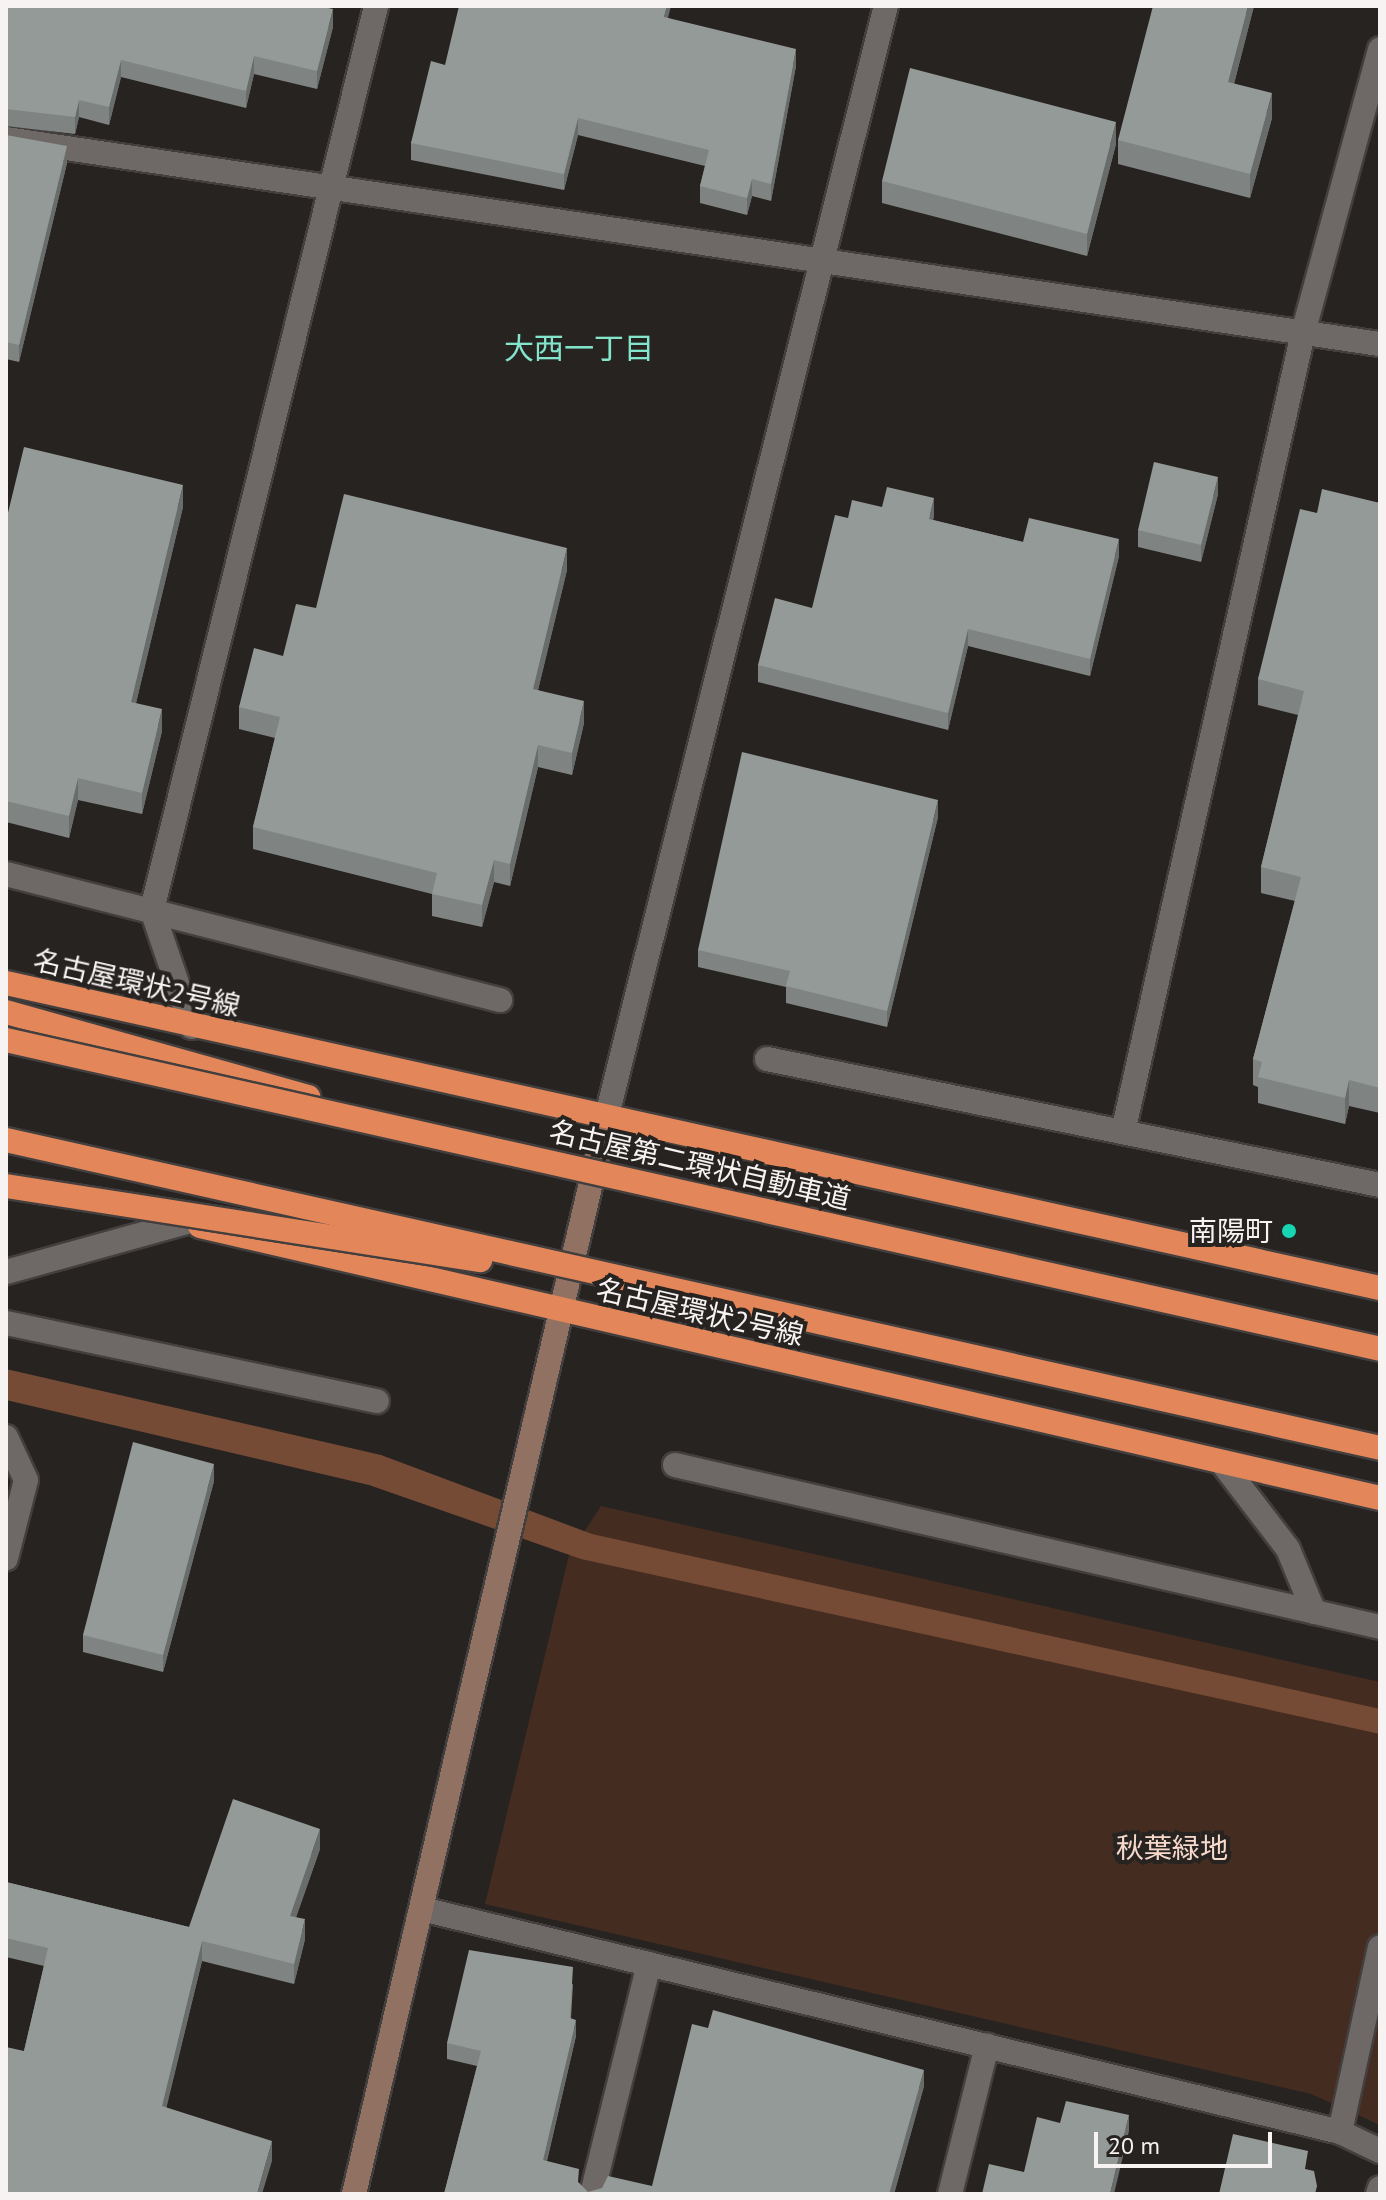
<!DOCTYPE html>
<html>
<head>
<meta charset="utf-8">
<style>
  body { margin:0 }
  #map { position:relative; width:1386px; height:2200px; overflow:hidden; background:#272321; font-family:"PT Sans","Noto Sans JP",sans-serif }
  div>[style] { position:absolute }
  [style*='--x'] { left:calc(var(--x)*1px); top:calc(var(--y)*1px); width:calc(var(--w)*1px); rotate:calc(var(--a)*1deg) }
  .green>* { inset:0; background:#452c20 }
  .water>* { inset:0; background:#754b36 }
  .roads { filter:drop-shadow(2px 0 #433f3e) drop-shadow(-2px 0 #433f3e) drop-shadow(0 2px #433f3e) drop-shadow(0 -2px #433f3e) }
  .street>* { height:24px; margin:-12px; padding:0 12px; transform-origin:12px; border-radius:12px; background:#6e6966 }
  .secondary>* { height:24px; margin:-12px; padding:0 12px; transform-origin:12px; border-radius:12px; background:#917262 }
  .highway>* { height:24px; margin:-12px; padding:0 12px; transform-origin:12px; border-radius:12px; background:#e3875a }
  .bridges { filter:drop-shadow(2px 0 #433f3e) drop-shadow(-2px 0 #433f3e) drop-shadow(0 2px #433f3e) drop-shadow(0 -2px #433f3e) }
  .highway-bridge>* { height:24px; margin:-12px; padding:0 12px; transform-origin:12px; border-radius:12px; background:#e3875a }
  .wall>* { inset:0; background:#7f8483 }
  .shaded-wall>* { inset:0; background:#686c6a }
  .building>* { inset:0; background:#949a98 }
  .dots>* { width:22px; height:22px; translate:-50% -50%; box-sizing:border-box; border:4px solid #272321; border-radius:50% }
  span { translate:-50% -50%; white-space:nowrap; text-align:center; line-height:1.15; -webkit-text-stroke:8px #272321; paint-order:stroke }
  .street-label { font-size:28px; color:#f6f3f2 }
  .poi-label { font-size:28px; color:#f6f3f2 }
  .right { translate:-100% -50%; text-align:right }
  .park-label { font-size:28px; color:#f7d9cb }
  .neighbourhood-label { font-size:30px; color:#83e5cc }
  .frame { position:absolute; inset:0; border:8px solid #f6f3f2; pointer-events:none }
  .scale { position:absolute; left:1094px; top:2132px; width:178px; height:36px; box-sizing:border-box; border:4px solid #f6f3f2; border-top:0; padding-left:10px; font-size:24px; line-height:28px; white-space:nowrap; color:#f6f3f2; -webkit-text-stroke:6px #272321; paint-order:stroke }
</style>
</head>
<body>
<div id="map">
  <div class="green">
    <i style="clip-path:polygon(601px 1506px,1380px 1682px,1380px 2125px,1311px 2094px,485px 1904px,569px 1555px)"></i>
  </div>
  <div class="water">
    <i style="clip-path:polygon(6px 1369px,381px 1455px,592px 1534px,1380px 1709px,1380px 1734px,581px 1559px,369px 1485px,6px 1400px)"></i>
  </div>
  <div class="roads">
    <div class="street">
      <i style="--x:6;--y:139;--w:1389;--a:8.49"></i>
      <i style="--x:6;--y:874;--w:510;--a:14.31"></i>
      <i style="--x:192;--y:1027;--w:124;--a:-108.9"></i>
      <i style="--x:152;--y:910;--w:931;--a:-76.08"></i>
      <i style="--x:767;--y:1059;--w:626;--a:11.62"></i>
      <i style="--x:606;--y:1119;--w:1148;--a:-75.88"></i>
      <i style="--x:1123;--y:1132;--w:819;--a:-77.3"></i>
      <i style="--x:1303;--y:333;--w:294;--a:-74.8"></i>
      <i style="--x:6;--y:1272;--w:187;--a:-15.5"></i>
      <i style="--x:6;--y:1323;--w:379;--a:11.9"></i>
      <i style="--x:6;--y:1437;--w:47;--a:65.1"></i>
      <i style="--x:26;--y:1480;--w:81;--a:104.4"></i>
      <i style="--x:1223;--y:1464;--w:107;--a:52.6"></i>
      <i style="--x:1288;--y:1549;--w:68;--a:67.6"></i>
      <i style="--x:675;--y:1465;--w:723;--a:12.94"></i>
      <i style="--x:426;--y:1910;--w:941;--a:13.65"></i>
      <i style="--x:1340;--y:2132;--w:44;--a:25.4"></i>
      <i style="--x:1340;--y:2132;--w:189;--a:-77.8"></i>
      <i style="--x:592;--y:2194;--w:237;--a:-76.1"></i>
      <i style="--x:950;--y:2194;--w:153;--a:-76"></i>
      <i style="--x:1378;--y:2194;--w:6;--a:-72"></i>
    </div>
    <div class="secondary">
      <i style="--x:354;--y:2194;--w:1104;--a:-76.81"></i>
    </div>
    <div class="highway">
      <i style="--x:6;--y:983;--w:1407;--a:12.52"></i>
      <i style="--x:6;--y:1012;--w:314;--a:15.7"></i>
      <i style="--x:200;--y:1226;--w:1211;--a:12.98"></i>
    </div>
  </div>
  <div class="bridges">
    <div class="highway-bridge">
      <i style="--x:6;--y:1040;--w:1408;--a:12.67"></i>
      <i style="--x:6;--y:1140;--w:1408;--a:12.63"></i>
      <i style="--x:6;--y:1186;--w:480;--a:8.9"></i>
    </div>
  </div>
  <div class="wall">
    <i style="clip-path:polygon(6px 6px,333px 27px,317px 89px,254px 74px,246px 108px,121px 77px,109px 125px,79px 117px,75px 134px,6px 126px)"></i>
    <i style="clip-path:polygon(1254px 6px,1234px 84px,1272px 118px,1250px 198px,1118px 164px,1118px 140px)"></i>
    <i style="clip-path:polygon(668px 18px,796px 66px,771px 201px,752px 196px,747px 215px,700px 203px,700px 186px,705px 166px,578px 135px,564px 190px,411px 160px,411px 143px,445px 65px)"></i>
    <i style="clip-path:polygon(6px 135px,67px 163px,19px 362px,6px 359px)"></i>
    <i style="clip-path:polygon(1116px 144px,1087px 256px,882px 203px,882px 181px)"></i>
    <i style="clip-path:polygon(1218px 494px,1201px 562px,1138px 547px,1138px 530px)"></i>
    <i style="clip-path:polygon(1380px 503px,1380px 1113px,1349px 1106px,1345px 1124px,1258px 1103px,1258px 1087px,1253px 1085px,1253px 1059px,1295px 901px,1261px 893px,1261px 867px,1298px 715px,1258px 705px,1258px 679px,1317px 513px)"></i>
    <i style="clip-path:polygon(183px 507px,136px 703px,162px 731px,142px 814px,78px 800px,69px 838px,6px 822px,6px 521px)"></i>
    <i style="clip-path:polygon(882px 507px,934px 516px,933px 520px,1023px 542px,1119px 556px,1090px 676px,968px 646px,948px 730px,758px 682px,758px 665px,812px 608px)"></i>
    <i style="clip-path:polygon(567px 570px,538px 690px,584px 723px,572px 775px,538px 767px,510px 886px,494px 882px,482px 927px,432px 916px,432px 894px,253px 849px,253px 827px,275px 738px,239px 729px,239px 707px,283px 656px,316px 608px)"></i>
    <i style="clip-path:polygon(938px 817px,887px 1027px,786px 1003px,786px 987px,698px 967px,698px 950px)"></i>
    <i style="clip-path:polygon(214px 1481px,163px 1672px,83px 1652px,83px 1635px)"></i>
    <i style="clip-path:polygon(320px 1849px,296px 1917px,305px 1939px,294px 1984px,202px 1961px,166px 2108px,272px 2161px,24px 2051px,44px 1966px,6px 1957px,6px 1882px,189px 1927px)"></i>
    <i style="clip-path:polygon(573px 1984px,571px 2018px,576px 2036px,547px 2161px,579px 2183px,588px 2192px,652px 2186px,924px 2086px,894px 2194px,444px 2194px,477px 2066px,447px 2059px,447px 2043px)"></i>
  </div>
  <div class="shaded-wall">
    <i style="clip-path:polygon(667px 6px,671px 6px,664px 34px,664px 17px)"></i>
    <i style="clip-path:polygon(1248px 6px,1254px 6px,1228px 107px,1228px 82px)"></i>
    <i style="clip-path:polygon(333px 9px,333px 27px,317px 89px,317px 71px)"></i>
    <i style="clip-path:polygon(796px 49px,796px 66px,771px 201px,771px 184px)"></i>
    <i style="clip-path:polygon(254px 56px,254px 74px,246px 108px,246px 91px)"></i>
    <i style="clip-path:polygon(121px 60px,121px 77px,109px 125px,109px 107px)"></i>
    <i style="clip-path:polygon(1272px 93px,1272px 118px,1250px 198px,1250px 174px)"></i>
    <i style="clip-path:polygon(79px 100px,79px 117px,75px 134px,75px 117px)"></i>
    <i style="clip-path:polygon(578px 118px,578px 135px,564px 190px,564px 174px)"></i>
    <i style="clip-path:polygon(1116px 122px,1116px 144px,1087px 256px,1087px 234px)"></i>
    <i style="clip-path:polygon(67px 146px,67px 163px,19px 362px,19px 345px)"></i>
    <i style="clip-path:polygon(752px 179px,752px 196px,747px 215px,747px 198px)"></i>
    <i style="clip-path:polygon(1218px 477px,1218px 494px,1201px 562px,1201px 545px)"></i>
    <i style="clip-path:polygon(183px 485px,183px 507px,131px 724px,131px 702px)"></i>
    <i style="clip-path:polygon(934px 498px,934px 516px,929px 536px,929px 519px)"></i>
    <i style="clip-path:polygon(1119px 539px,1119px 556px,1090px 676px,1090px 659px)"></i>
    <i style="clip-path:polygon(567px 548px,567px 570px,533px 711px,533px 689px)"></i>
    <i style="clip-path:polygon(968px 629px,968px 646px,948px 730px,948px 713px)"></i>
    <i style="clip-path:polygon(584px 701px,584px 723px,572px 775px,572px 753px)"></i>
    <i style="clip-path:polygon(162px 709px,162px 731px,142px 814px,142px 793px)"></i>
    <i style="clip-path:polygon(538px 745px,538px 767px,510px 886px,510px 864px)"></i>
    <i style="clip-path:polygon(78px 778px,78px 800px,69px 838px,69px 816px)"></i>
    <i style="clip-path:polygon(938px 800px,938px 817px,887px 1027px,887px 1011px)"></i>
    <i style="clip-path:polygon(494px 860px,494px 882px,482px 927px,482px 905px)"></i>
    <i style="clip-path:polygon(1349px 1080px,1349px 1106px,1345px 1124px,1345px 1098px)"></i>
    <i style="clip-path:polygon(214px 1464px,214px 1481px,163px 1672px,163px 1655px)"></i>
    <i style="clip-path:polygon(320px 1829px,320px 1849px,290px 1935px,290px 1916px)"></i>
    <i style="clip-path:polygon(305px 1919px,305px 1939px,294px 1984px,294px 1964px)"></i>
    <i style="clip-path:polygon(202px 1941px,202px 1961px,162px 2126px,162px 2106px)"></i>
    <i style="clip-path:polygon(576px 2020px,576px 2036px,543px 2177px,543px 2160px)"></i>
    <i style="clip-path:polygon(924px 2070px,924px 2086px,894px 2194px,889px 2194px)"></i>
    <i style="clip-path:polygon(1129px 2115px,1129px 2131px,1114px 2194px,1110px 2194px)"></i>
    <i style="clip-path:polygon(272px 2141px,272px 2161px,262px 2194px,257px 2194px)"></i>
  </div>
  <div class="building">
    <i style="clip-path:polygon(6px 6px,319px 6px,333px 9px,317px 71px,254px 56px,246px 91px,121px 60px,109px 107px,79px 100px,75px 117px,6px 109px)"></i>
    <i style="clip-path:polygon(459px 6px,667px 6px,664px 17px,796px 49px,771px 184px,752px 179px,747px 198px,700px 186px,709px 150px,578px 118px,564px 174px,411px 143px,431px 61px,445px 65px)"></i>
    <i style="clip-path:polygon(1153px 6px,1248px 6px,1228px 82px,1272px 93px,1250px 174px,1118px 140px)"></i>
    <i style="clip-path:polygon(910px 68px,1116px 122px,1087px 234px,882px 181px)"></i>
    <i style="clip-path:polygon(6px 135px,67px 146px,19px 345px,6px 342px)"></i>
    <i style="clip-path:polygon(24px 447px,183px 485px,131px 702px,162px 709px,142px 793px,78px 778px,69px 816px,6px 801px,6px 521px)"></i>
    <i style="clip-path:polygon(1154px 462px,1218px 477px,1201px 545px,1138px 530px)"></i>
    <i style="clip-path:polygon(887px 487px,934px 498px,929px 519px,1023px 542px,1029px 518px,1119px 539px,1090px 659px,968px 629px,948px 713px,758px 665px,775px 598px,812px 608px,835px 515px,848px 518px,852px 500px,882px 507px)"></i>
    <i style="clip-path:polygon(1322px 489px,1380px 503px,1380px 1088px,1349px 1080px,1345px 1098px,1258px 1077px,1262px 1062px,1253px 1059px,1301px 877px,1261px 867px,1304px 691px,1258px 679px,1300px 509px,1317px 513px)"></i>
    <i style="clip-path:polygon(344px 494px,567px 548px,533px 689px,584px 701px,572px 753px,538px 745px,510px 864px,494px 860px,482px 905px,432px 894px,437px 873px,253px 827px,280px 717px,239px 707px,254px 648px,283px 656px,296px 604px,316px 608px)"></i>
    <i style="clip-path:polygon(742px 752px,938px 800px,887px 1011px,786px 986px,790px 971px,698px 950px)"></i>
    <i style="clip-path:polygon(133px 1442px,214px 1464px,163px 1655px,83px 1635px)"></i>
    <i style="clip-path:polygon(233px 1799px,320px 1829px,290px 1916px,305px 1919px,294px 1964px,202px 1941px,162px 2106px,272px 2141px,257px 2194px,6px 2194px,6px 2047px,24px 2051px,48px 1948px,6px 1938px,6px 1882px,189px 1927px)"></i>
    <i style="clip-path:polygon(469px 1950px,573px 1967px,570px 2018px,576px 2020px,543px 2160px,579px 2169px,578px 2182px,588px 2192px,602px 2188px,608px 2176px,652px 2186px,692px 2024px,708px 2028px,713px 2010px,924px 2070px,889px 2194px,444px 2194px,481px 2051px,447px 2043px)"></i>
    <i style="clip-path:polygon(1066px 2101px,1129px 2115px,1110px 2194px,982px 2194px,989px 2164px,1024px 2172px,1037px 2117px,1060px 2123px)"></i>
    <i style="clip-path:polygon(1233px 2134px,1308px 2151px,1305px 2169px,1314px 2171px,1317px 2186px,1315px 2194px,1219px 2194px)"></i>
  </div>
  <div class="dots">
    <i style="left:1289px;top:1231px;background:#16d5b3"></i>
  </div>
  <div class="street-label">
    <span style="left:137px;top:983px;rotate:13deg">名古屋環状2号線</span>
    <span style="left:700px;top:1165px;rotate:13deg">名古屋第二環状自動車道</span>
    <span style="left:700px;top:1312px;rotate:13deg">名古屋環状2号線</span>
  </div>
  <div class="poi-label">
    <span class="right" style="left:1273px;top:1231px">南陽町</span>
  </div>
  <div class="park-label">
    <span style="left:1172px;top:1848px">秋葉緑地</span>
  </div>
  <div class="neighbourhood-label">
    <span style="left:579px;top:348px">大西一丁目</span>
  </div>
  <div class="frame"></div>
  <div class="scale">20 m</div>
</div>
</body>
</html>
